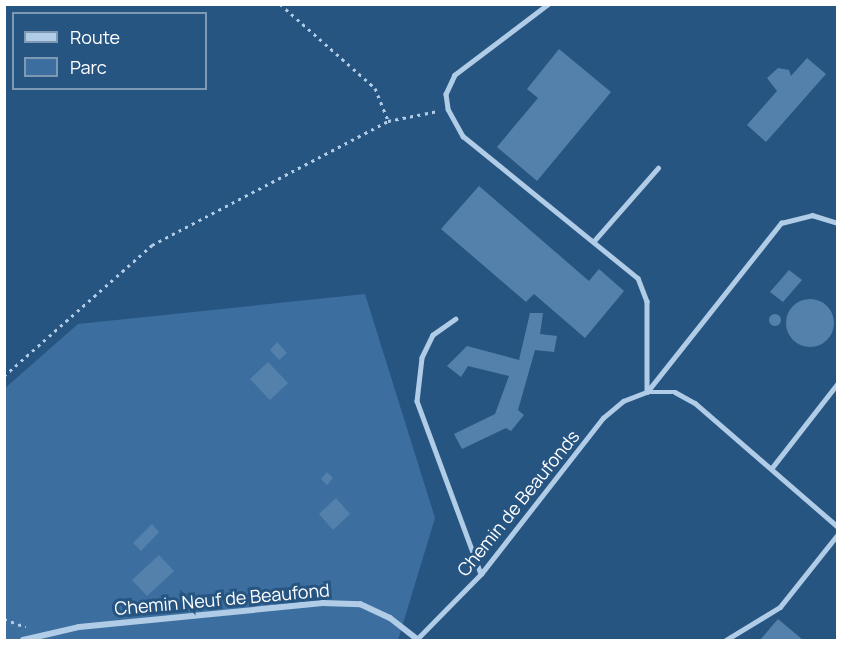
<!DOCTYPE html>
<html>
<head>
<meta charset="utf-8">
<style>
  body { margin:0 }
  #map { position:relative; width:842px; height:645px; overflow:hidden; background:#275582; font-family:Manrope,sans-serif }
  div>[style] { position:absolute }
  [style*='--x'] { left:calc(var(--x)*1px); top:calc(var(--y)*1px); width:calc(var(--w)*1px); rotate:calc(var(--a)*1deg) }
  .green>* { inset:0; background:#3c6f9f }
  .building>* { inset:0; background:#5481ac }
  .round { border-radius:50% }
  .path>* { height:3px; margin-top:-1.5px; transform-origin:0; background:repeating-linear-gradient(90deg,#b0cce6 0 3px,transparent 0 7.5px) }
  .service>* { height:4.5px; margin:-2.25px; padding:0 2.25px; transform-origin:2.25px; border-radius:2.25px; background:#b0cce6 }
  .minor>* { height:6px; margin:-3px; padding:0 3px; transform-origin:3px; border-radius:3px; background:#b0cce6 }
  span { translate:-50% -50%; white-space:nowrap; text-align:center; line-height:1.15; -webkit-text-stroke:6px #275582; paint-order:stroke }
  .street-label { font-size:18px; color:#fff }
  .frame { position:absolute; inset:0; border:6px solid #fff; pointer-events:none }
  .legend { position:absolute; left:12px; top:12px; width:195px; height:78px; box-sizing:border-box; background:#275582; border:2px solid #7d99b4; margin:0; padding:8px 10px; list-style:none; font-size:18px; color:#fff }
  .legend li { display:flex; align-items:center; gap:12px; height:30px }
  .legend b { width:30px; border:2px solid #7d99b4 }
</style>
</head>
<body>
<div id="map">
  <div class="green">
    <i style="clip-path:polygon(365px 294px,435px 518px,398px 640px,5px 640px,4px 389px,78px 324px)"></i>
  </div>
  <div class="building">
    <i style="clip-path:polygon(559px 49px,611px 92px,537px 181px,497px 147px,538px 98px,527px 89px)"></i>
    <i style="clip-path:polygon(807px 58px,826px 74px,766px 142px,747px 125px,777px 91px,767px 78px,778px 68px,789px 70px,791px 76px)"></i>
    <i style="clip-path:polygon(479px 186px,589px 281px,599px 269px,624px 291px,585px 338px,534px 294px,526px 302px,441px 229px)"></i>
    <i style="clip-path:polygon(789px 270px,802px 280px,783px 302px,770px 292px)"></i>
    <i class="round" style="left:786px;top:299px;width:48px;height:48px"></i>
    <i style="clip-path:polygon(530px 313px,543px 313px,540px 334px,557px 336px,554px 352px,535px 350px,518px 410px,524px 415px,511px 431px,506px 428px,462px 449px,454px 434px,495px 414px,509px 376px,468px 366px,461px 377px,447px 366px,467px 346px,519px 360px)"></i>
    <i class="round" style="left:769px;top:314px;width:12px;height:12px"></i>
    <i style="clip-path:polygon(277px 342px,287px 353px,279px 360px,270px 350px)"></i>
    <i style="clip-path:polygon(268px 362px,288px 383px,270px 400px,250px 379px)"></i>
    <i style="clip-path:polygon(327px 472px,333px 478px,327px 485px,321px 479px)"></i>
    <i style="clip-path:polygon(336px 498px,350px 514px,333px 530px,319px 514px)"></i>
    <i style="clip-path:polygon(152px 524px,159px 532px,141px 551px,133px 543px)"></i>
    <i style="clip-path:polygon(159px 555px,174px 571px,147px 596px,132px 580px)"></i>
    <i style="clip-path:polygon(778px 619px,803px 640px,760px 640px)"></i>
  </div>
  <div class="path">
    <i style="--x:280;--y:4;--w:127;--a:41.5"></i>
    <i style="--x:375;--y:88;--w:35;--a:68"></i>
    <i style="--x:4;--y:376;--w:198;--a:-41.5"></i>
    <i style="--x:152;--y:245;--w:267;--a:-27.7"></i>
    <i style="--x:388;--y:121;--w:51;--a:-11.3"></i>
    <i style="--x:4;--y:619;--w:23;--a:20"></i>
  </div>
  <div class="service">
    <i style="--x:549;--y:4;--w:118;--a:142.9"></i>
    <i style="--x:455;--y:75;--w:21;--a:115"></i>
    <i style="--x:446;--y:94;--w:15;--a:82"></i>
    <i style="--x:448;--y:109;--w:31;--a:61"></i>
    <i style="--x:463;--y:136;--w:225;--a:39.1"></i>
    <i style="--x:638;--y:278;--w:25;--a:69"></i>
    <i style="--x:647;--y:301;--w:91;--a:90"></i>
    <i style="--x:594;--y:241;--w:97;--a:-48.8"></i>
    <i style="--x:456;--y:319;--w:28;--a:145"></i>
    <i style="--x:433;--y:335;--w:25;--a:116"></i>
    <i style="--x:422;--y:358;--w:43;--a:96.6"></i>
    <i style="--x:417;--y:401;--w:184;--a:69.7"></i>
    <i style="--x:647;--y:392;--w:216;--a:-51.6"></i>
    <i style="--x:781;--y:223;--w:32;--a:-14"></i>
    <i style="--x:812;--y:215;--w:27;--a:17"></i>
    <i style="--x:771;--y:469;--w:109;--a:-52.1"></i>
    <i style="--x:416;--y:640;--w:93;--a:-45.4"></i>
    <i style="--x:481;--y:574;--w:198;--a:-52"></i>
    <i style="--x:603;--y:418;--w:26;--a:-40"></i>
    <i style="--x:623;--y:401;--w:26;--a:-21"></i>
    <i style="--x:647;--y:392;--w:28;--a:0"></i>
    <i style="--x:675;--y:392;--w:23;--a:29"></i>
    <i style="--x:695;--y:403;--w:189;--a:40.9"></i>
    <i style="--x:726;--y:640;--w:63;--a:-31.4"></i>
    <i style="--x:780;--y:607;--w:93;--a:-51.5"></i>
  </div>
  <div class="minor">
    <i style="--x:23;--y:640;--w:57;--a:-13.1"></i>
    <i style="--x:79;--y:627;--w:245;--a:-5.6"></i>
    <i style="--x:323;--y:603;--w:37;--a:2"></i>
    <i style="--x:360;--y:604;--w:33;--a:25"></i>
    <i style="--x:390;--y:618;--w:34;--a:38"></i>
  </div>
  <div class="street-label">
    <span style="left:518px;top:503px;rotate:-51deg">Chemin de Beaufonds</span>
    <span style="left:222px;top:599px;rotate:-5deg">Chemin Neuf de Beaufond</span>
  </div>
  <div class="frame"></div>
  <ul class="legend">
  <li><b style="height:8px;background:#b0cce6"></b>Route</li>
  <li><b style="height:16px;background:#3c6f9f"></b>Parc</li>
  </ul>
</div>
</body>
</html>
